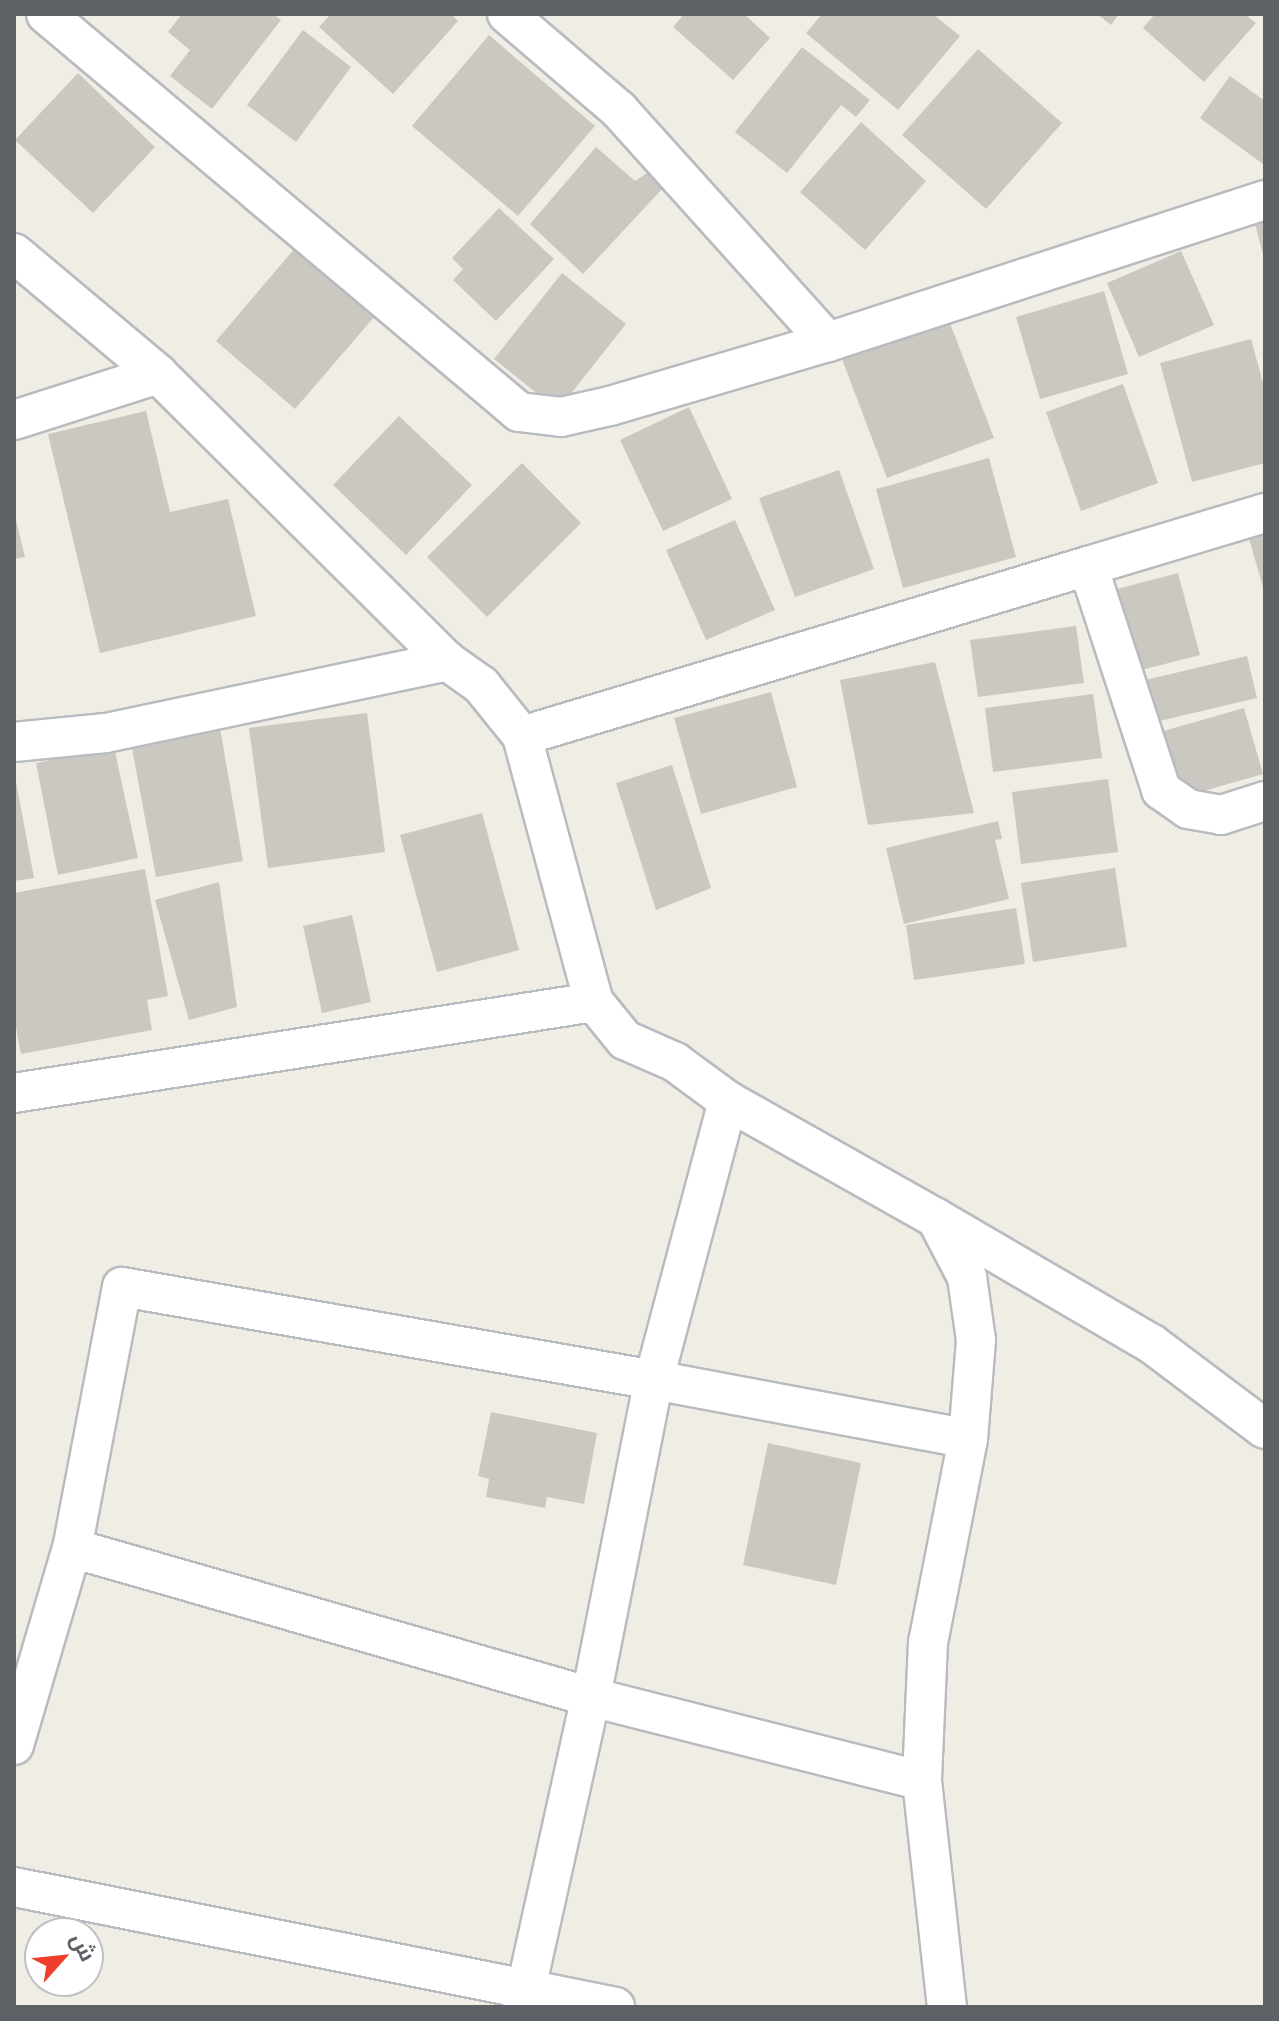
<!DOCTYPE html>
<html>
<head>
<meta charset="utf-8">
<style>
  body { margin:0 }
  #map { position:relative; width:1279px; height:2021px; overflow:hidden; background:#f0ede5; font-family:"Archivo Narrow",Cairo,sans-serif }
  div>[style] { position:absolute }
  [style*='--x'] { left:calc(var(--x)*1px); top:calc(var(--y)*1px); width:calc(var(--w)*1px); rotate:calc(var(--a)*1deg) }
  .building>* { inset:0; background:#cbc8c2 }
  .roads { filter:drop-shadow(2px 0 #b8bbbf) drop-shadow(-2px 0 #b8bbbf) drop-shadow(0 2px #b8bbbf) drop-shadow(0 -2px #b8bbbf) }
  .minor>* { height:38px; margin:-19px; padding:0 19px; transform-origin:19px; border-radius:19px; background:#fff }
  span { translate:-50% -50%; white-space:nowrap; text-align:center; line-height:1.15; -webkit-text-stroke:8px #fff; paint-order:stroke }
  .frame { position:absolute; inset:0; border:16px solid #5d6166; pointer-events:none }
  .north { position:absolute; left:24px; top:1917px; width:80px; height:80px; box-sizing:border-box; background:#fff; border:2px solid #bec0c2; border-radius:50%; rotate:63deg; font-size:22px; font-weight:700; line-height:32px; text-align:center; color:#5d6166 }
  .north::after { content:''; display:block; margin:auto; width:28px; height:36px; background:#ee3e2c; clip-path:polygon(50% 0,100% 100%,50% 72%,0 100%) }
</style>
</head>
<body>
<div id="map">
  <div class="building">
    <i style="clip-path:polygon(182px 14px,273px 14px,281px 20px,212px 109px,170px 76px,190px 50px,168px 32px)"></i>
    <i style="clip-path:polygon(331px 14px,451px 14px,458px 21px,393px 94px,319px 27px)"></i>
    <i style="clip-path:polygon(684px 14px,744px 14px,770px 38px,733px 80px,673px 27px)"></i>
    <i style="clip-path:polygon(822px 14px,933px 14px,960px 36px,898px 110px,806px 33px)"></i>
    <i style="clip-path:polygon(1097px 14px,1119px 14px,1111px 25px)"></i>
    <i style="clip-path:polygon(1155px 14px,1245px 14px,1256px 23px,1204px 82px,1143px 28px)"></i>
    <i style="clip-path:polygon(303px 30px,351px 67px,296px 142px,247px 105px)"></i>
    <i style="clip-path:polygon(489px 35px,595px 126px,518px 216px,412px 126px)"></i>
    <i style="clip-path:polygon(802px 47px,870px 100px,856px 117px,841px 105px,787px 173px,735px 132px)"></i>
    <i style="clip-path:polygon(978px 49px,1062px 123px,986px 209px,902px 135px)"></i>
    <i style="clip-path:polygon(78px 73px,155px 147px,93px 213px,15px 140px)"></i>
    <i style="clip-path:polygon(1230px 76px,1265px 101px,1263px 164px,1200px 118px)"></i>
    <i style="clip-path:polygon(861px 122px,926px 181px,865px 250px,800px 192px)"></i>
    <i style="clip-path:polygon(596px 147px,635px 181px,650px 171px,663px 188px,583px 274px,530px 224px)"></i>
    <i style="clip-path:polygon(499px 208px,554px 259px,496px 321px,453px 280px,463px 269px,452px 258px)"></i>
    <i style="clip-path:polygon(1265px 221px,1265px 258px,1264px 258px,1255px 224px)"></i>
    <i style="clip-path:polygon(301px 241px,381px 309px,295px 409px,216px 341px)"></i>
    <i style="clip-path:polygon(1181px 251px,1214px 325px,1139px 357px,1107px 283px)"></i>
    <i style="clip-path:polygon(562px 273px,626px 324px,558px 410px,494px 359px)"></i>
    <i style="clip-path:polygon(1104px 291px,1128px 374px,1040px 399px,1016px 317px)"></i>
    <i style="clip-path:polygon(948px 318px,994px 438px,887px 478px,842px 359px)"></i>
    <i style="clip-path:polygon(1251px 339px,1265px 390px,1265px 463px,1192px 482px,1160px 363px)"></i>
    <i style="clip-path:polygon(1123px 384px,1158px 483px,1081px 511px,1046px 412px)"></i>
    <i style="clip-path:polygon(689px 407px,732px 499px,663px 531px,620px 440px)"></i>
    <i style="clip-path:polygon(146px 411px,170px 512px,228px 499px,256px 616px,100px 653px,48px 434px)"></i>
    <i style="clip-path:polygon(399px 416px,472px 485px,406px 555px,333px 485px)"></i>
    <i style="clip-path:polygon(989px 458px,1016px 557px,903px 588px,876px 489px)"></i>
    <i style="clip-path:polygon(522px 463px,581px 523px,487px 617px,427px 557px)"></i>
    <i style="clip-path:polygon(839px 470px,874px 569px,795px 597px,759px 498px)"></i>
    <i style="clip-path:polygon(14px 512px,25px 557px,14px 559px)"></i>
    <i style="clip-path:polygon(735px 520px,775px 610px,706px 640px,666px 550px)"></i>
    <i style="clip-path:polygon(1265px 523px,1265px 591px,1264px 591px,1246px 528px)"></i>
    <i style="clip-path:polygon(1178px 573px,1200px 655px,1134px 672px,1113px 590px)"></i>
    <i style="clip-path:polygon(1076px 626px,1084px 683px,978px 697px,970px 640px)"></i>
    <i style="clip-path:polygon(1247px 656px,1257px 698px,1151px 723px,1141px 681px)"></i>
    <i style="clip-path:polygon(935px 662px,974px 813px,868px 825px,840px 680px)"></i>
    <i style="clip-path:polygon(771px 692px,797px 787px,701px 814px,674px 718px)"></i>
    <i style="clip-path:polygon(1093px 694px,1102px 758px,993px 772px,985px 708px)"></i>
    <i style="clip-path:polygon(1244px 708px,1263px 774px,1179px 798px,1160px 732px)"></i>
    <i style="clip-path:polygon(367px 713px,385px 852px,268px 868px,249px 728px)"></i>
    <i style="clip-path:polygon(220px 728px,243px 861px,156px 877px,131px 743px)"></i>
    <i style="clip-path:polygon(114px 747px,138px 858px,58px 875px,36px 763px)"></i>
    <i style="clip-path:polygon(672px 765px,711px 888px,656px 910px,616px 783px)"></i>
    <i style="clip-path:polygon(14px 771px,34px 878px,14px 881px)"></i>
    <i style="clip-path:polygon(1108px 779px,1118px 852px,1021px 864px,1012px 792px)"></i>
    <i style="clip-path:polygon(482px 813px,519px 950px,437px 972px,400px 835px)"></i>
    <i style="clip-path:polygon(998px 821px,1002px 839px,995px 840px,1009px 899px,904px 924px,886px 848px)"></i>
    <i style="clip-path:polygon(1115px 868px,1127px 947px,1033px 962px,1021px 883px)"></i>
    <i style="clip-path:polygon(145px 869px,168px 996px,147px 1000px,152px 1030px,21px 1054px,14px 1017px,14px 893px)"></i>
    <i style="clip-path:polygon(219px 882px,237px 1007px,189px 1020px,155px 900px)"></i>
    <i style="clip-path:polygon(1016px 908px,1025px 964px,914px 980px,906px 925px)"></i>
    <i style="clip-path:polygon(352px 915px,371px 1002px,322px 1013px,303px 926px)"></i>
    <i style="clip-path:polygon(491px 1412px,597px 1433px,584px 1504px,547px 1497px,545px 1508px,486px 1497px,489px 1479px,478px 1476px)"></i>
    <i style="clip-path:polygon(768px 1443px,861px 1463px,836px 1585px,743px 1565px)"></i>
  </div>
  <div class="roads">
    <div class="minor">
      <i style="--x:46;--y:14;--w:618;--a:40.08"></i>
      <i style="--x:519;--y:412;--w:42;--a:6.8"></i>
      <i style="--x:561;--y:417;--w:50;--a:-12.7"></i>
      <i style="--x:610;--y:406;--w:227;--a:-16.4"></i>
      <i style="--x:828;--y:342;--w:459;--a:-18"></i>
      <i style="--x:507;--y:14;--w:148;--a:40.6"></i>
      <i style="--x:619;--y:110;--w:312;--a:48"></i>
      <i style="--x:14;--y:253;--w:188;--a:40"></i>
      <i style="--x:158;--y:374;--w:407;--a:44.8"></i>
      <i style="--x:447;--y:661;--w:42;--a:35.2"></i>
      <i style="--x:481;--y:685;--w:65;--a:51.2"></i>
      <i style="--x:522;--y:736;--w:276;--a:74.9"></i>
      <i style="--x:594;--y:1002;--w:49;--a:50.8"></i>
      <i style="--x:625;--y:1040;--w:55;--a:23.7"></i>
      <i style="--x:675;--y:1062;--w:66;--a:36.3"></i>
      <i style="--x:728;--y:1101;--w:239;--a:29.4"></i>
      <i style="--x:936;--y:1218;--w:67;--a:62.3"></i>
      <i style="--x:967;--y:1277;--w:64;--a:81.9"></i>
      <i style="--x:976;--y:1340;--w:99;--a:94.6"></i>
      <i style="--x:968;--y:1439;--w:207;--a:101.1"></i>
      <i style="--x:928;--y:1642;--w:139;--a:92.5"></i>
      <i style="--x:922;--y:1781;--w:227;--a:83.7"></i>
      <i style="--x:14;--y:420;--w:151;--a:-17.7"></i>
      <i style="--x:1088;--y:566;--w:185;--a:-16.7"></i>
      <i style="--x:522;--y:736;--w:591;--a:-16.72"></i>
      <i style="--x:1088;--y:566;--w:236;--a:71.9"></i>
      <i style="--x:1161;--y:790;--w:33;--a:35"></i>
      <i style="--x:1188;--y:809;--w:34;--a:10"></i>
      <i style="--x:1221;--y:815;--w:46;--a:-17.7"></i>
      <i style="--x:14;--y:742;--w:92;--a:-5.6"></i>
      <i style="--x:106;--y:733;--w:349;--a:-11.9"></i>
      <i style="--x:14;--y:1093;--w:587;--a:-8.92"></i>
      <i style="--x:728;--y:1101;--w:289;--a:104.9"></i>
      <i style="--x:654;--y:1380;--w:540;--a:-170.08"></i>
      <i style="--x:122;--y:1287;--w:266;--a:100.8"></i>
      <i style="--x:72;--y:1548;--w:540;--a:16.02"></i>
      <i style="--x:591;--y:1697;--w:323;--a:-78.8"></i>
      <i style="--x:654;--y:1380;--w:319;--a:10.6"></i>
      <i style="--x:936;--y:1218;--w:250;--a:30.3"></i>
      <i style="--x:1152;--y:1344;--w:141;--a:37"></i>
      <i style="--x:14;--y:1745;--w:205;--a:-73.6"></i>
      <i style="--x:14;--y:1887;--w:522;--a:11.27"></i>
      <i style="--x:526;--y:1989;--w:299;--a:-77.5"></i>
      <i style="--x:591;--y:1697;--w:341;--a:14.2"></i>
      <i style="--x:522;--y:2007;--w:18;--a:-77"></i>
      <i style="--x:526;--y:1989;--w:91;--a:11.4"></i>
    </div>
  </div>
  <div class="frame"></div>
  <div class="north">ش</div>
</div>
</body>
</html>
